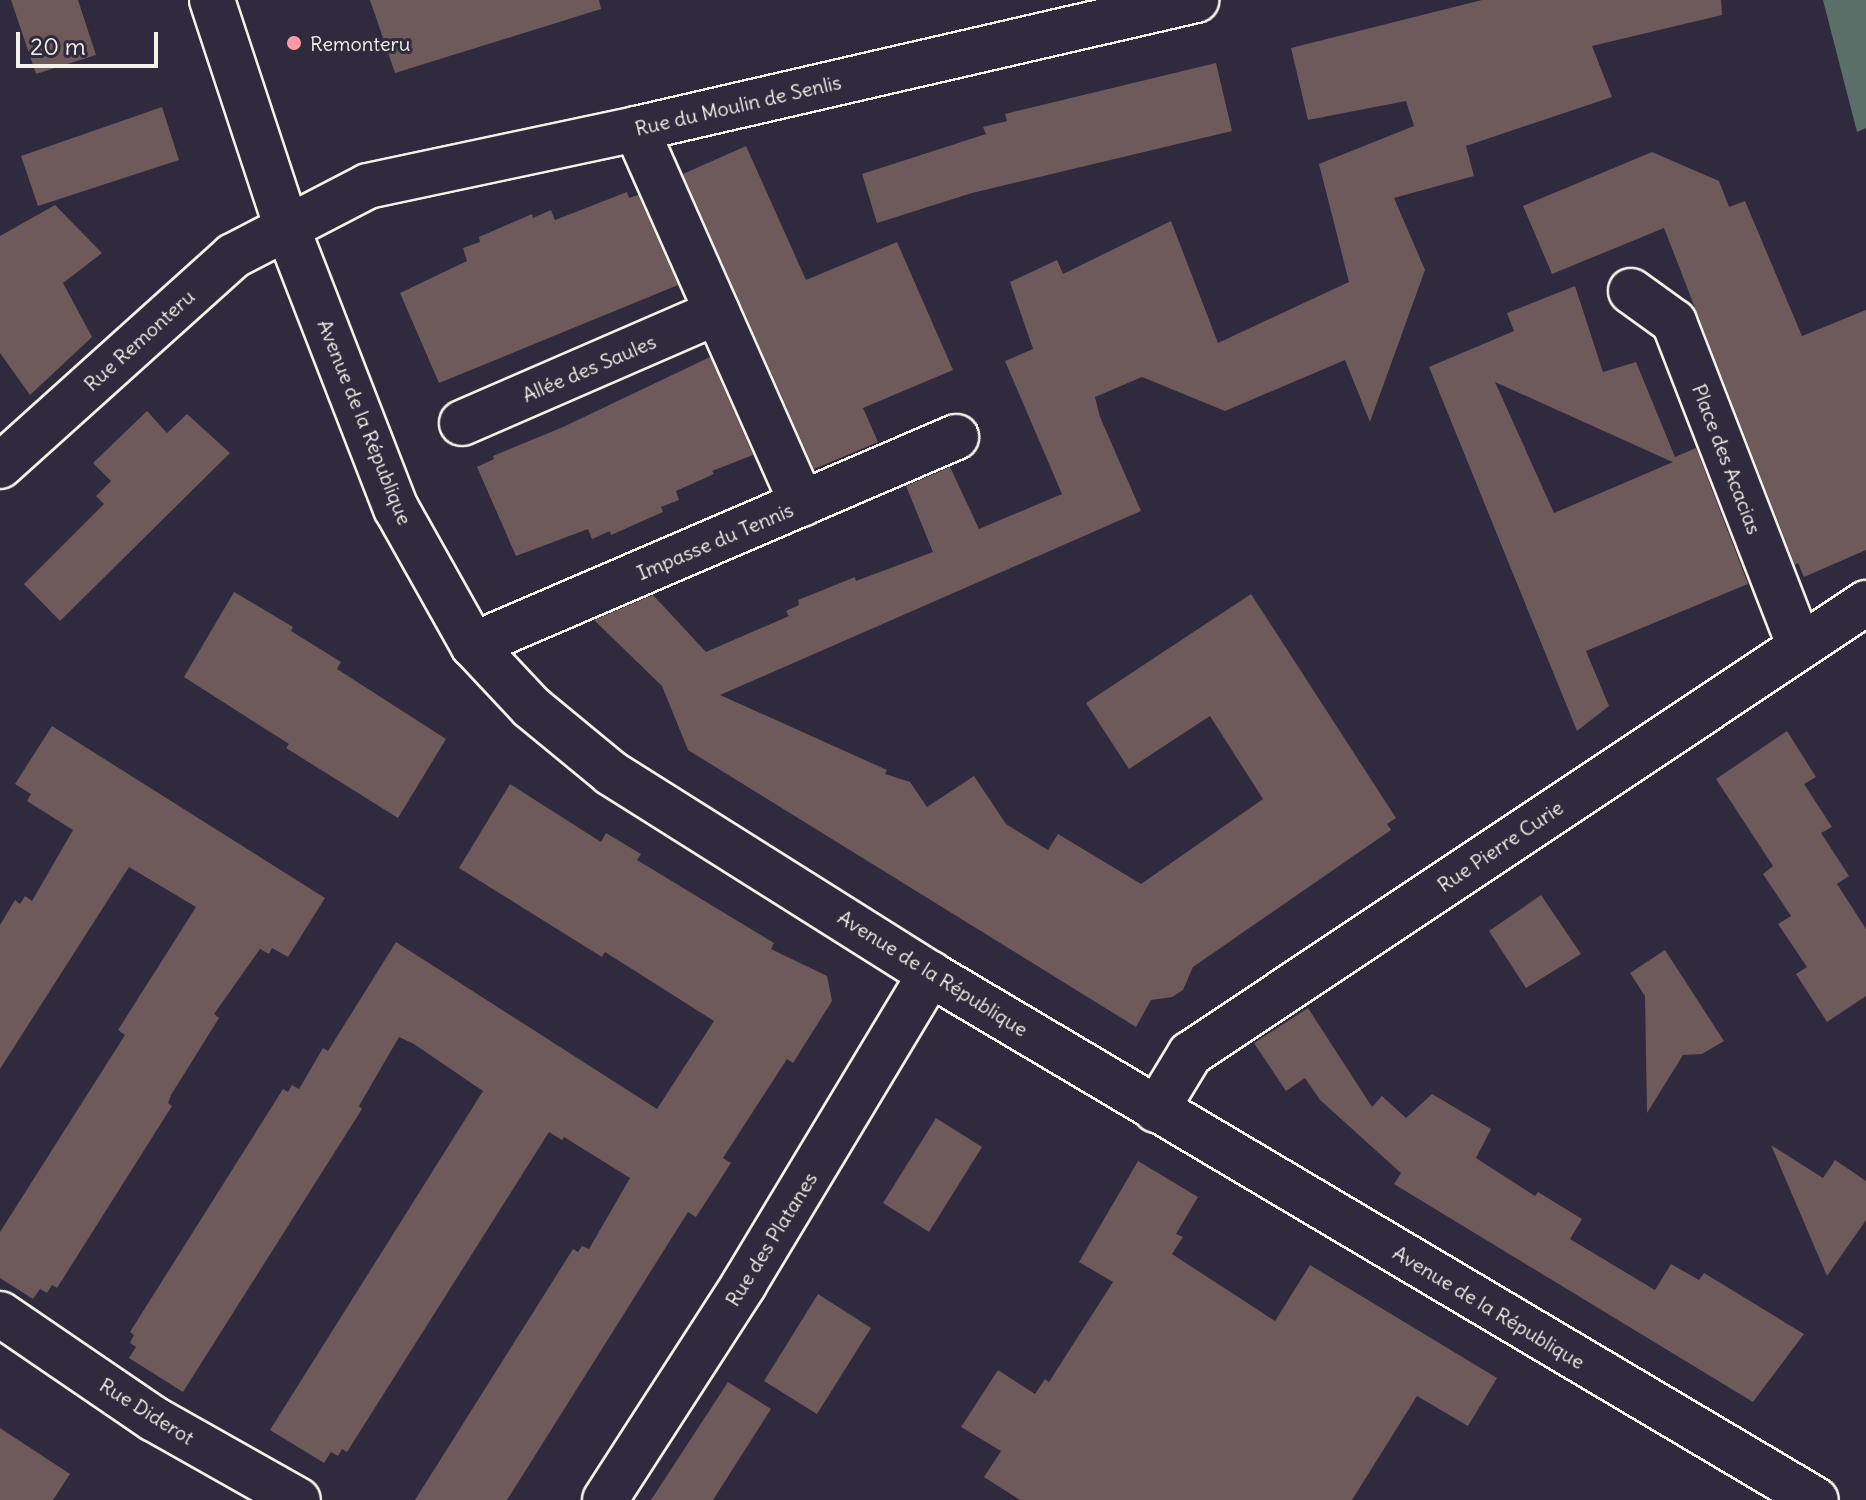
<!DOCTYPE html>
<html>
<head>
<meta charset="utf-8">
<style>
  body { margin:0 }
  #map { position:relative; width:1866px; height:1500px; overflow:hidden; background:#2f2a3d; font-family:Delius,sans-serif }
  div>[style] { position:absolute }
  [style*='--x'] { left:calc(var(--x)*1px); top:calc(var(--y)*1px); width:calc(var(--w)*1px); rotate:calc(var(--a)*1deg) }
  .green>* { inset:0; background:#5a6f68 }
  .building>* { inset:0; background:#6e595b }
  .roads { filter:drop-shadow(2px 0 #f4f1e8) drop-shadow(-2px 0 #f4f1e8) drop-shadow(0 2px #f4f1e8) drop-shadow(0 -2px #f4f1e8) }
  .street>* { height:44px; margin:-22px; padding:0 22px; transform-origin:22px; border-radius:22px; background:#2f2a3d }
  .secondary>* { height:44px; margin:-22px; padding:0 22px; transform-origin:22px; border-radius:22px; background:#2f2a3d }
  .dots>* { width:22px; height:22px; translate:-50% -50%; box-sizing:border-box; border:4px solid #2f2a3d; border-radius:50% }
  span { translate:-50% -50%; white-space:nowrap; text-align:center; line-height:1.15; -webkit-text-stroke:6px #2f2a3d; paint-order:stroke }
  .poi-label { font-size:20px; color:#f4f1e8 }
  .left { translate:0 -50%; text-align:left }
  .street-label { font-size:20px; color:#f4f1e8 }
  .scale { position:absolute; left:16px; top:32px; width:142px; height:36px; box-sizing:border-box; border:4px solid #f4f1e8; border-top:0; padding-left:10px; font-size:24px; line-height:28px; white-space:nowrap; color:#f4f1e8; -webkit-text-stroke:6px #2f2a3d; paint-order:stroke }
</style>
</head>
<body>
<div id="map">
  <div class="green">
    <i style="clip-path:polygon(1823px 0,1866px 0,1866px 128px,1857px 132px)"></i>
  </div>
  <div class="building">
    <i style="clip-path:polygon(11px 0,78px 0,96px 55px,36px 74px)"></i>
    <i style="clip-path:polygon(370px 0,599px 0,601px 9px,395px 73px)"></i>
    <i style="clip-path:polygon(1482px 0,1721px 0,1722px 15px,1592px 46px,1612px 97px,1466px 146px,1474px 176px,1394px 198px,1425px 270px,1370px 422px,1345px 360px,1225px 411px,1142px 377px,1095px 397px,1100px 417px,1141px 511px,720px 695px,887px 770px,885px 774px,910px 782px,927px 807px,974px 776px,1006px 824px,1048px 850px,1058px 834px,1141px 884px,1263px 799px,1210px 716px,1129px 769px,1086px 703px,1251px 594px,1396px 818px,1387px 824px,1391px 830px,1193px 967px,1183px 990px,1172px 997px,1151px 1000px,1136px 1027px,688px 750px,662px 686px,594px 620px,653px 595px,706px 652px,789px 616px,786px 611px,799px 605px,798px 600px,855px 577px,856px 581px,933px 552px,906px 486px,950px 467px,979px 529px,1062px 494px,1005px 361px,1033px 349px,1010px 282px,1057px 260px,1063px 274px,1171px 221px,1218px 343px,1349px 282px,1319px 164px,1414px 126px,1406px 101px,1308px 120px,1291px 48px)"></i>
    <i style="clip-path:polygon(1216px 63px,1232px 131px,972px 193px,877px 223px,862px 174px,986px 134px,983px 127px,1007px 121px,1005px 114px)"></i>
    <i style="clip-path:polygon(162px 107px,179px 160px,38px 206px,21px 156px)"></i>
    <i style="clip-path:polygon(746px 146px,806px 280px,897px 242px,953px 370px,863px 408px,878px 442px,814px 469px,683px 174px)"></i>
    <i style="clip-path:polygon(1652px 152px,1719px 181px,1729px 207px,1745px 201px,1802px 336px,1866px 310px,1866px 550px,1804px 577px,1798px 563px,1795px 565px,1664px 228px,1552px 274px,1523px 206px)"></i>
    <i style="clip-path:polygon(627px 192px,629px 198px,638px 195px,678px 285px,439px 383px,400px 293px,467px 261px,463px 248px,480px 242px,479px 237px,532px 214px,533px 218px,551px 210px,555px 220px)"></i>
    <i style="clip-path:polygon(55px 205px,102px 253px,63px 283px,92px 337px,30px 395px,0 353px,0 236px)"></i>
    <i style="clip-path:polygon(evenodd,1575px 286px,1603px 372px,1636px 362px,1675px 457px,1696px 448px,1748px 584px,1586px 651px,1609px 706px,1577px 731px,1429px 367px,1514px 331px,1507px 313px,1575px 286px,1495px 382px,1668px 460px,1673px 462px,1554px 513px,1495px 382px)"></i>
    <i style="clip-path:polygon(710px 357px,753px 455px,712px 471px,714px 474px,676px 491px,679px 500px,661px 507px,663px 512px,611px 535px,610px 531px,592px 539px,588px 529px,516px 556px,477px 467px,494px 459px,493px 456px,563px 427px)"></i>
    <i style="clip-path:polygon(147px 411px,167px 433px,187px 414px,230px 453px,60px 621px,24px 584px,104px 504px,96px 496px,111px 481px,93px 463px)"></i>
    <i style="clip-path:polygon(234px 592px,293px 627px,291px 631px,341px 662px,337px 669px,446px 739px,398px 818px,286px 748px,289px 744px,184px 677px)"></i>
    <i style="clip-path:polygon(52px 726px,325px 898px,288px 957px,272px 948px,269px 954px,260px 949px,214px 1014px,219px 1018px,171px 1095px,168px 1103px,172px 1106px,57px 1288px,52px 1285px,47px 1293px,40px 1289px,33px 1299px,0 1278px,0 1232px,125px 1035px,118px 1030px,196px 907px,129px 867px,0 1069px,0 925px,15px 900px,20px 904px,25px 896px,32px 901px,73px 830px,27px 801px,31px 794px,15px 784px)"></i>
    <i style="clip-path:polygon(1787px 731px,1816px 777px,1804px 784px,1832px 827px,1821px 833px,1849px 876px,1837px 884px,1866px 929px,1866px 996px,1827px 1022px,1796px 974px,1807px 967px,1778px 924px,1791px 916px,1763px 874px,1773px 866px,1716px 779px)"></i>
    <i style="clip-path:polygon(510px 784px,601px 842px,606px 833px,641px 854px,637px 860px,774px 943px,771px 949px,827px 976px,832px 1001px,793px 1063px,787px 1059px,723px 1158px,731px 1163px,696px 1217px,688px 1212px,507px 1500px,415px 1500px,573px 1249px,578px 1252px,582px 1246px,589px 1249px,630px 1178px,564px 1137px,562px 1140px,549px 1132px,347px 1452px,342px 1449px,338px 1456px,331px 1452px,324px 1463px,270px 1430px,483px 1091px,414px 1044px,399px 1037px,359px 1106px,362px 1109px,183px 1392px,129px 1358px,136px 1347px,130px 1343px,134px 1335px,130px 1332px,283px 1089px,288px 1092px,292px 1085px,299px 1089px,323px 1048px,328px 1051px,396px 942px,657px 1109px,714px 1021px,605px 952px,602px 957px,459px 868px)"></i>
    <i style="clip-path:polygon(1541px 895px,1581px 954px,1526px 988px,1489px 931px)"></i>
    <i style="clip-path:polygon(1665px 950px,1724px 1041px,1702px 1054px,1683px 1055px,1647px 1113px,1645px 996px,1630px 973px)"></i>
    <i style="clip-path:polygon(1308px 1008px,1372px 1107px,1382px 1096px,1406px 1118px,1432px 1094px,1491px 1129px,1476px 1158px,1535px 1196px,1538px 1192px,1582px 1219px,1570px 1239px,1655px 1290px,1671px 1264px,1699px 1280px,1704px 1273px,1804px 1334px,1753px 1402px,1394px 1184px,1401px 1173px,1320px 1100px,1305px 1078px,1286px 1091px,1254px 1043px)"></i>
    <i style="clip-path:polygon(936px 1118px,982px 1147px,929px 1232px,883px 1203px)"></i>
    <i style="clip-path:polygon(1771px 1145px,1823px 1178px,1835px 1160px,1866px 1181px,1866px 1220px,1827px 1276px)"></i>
    <i style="clip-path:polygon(1138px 1161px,1198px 1197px,1176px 1234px,1183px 1237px,1172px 1254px,1275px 1321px,1310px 1265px,1497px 1378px,1468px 1426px,1417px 1396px,1352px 1500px,1020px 1500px,984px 1477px,1001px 1451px,961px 1427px,998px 1370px,1035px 1394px,1045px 1379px,1049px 1382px,1113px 1282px,1079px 1262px)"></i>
    <i style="clip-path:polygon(818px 1294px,871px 1328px,817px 1414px,764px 1381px)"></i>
    <i style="clip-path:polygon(728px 1382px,771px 1409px,713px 1500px,651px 1500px)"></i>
    <i style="clip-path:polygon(0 1428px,70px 1474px,53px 1500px,0 1500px)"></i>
  </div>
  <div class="roads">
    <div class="street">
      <i style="--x:636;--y:129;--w:410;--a:66.1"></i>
      <i style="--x:1631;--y:291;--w:53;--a:35.8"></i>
      <i style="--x:1674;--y:322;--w:346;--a:68.8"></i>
      <i style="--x:462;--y:423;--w:278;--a:-23.5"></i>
      <i style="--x:0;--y:466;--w:314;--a:-42"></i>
      <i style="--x:233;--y:256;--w:152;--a:-27.4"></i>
      <i style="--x:368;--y:186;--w:274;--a:-12"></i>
      <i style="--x:636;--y:129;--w:575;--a:-12.97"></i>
      <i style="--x:473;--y:645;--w:526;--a:-23.3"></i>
      <i style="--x:1156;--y:1110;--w:66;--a:-58.7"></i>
      <i style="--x:1190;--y:1054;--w:813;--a:-33.71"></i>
      <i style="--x:0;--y:1314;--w:186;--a:34.3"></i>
      <i style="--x:154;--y:1419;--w:165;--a:29.4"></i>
      <i style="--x:605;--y:1500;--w:257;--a:-57.2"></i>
      <i style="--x:744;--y:1284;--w:362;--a:-59"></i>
    </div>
    <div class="secondary">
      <i style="--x:212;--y:0;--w:237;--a:71.8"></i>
      <i style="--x:286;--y:225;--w:304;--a:68.8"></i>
      <i style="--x:396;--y:508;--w:157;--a:60.7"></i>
      <i style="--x:473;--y:645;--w:85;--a:46.9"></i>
      <i style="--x:531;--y:707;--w:104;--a:39.5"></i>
      <i style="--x:611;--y:773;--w:377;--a:32.2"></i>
      <i style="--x:930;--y:974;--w:1030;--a:30.7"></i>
    </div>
  </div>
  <div class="dots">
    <i style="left:294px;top:43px;background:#ff9aa2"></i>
  </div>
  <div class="poi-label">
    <span class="left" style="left:310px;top:43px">Remonteru</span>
  </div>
  <div class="street-label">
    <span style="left:738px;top:105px;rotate:-13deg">Rue du Moulin de Senlis</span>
    <span style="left:139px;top:340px;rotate:-42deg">Rue Remonteru</span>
    <span style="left:589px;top:368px;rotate:-23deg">Allée des Saules</span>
    <span style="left:365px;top:422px;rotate:68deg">Avenue de la République</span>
    <span style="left:1727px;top:459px;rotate:69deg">Place des Acacias</span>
    <span style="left:715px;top:541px;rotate:-23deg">Impasse du Tennis</span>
    <span style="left:1500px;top:846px;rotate:-34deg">Rue Pierre Curie</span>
    <span style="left:933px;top:973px;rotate:32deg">Avenue de la République</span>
    <span style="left:771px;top:1239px;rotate:-58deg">Rue des Platanes</span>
    <span style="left:1489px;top:1307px;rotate:31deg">Avenue de la République</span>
    <span style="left:147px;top:1411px;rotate:32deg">Rue Diderot</span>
  </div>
  <div class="scale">20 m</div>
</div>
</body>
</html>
